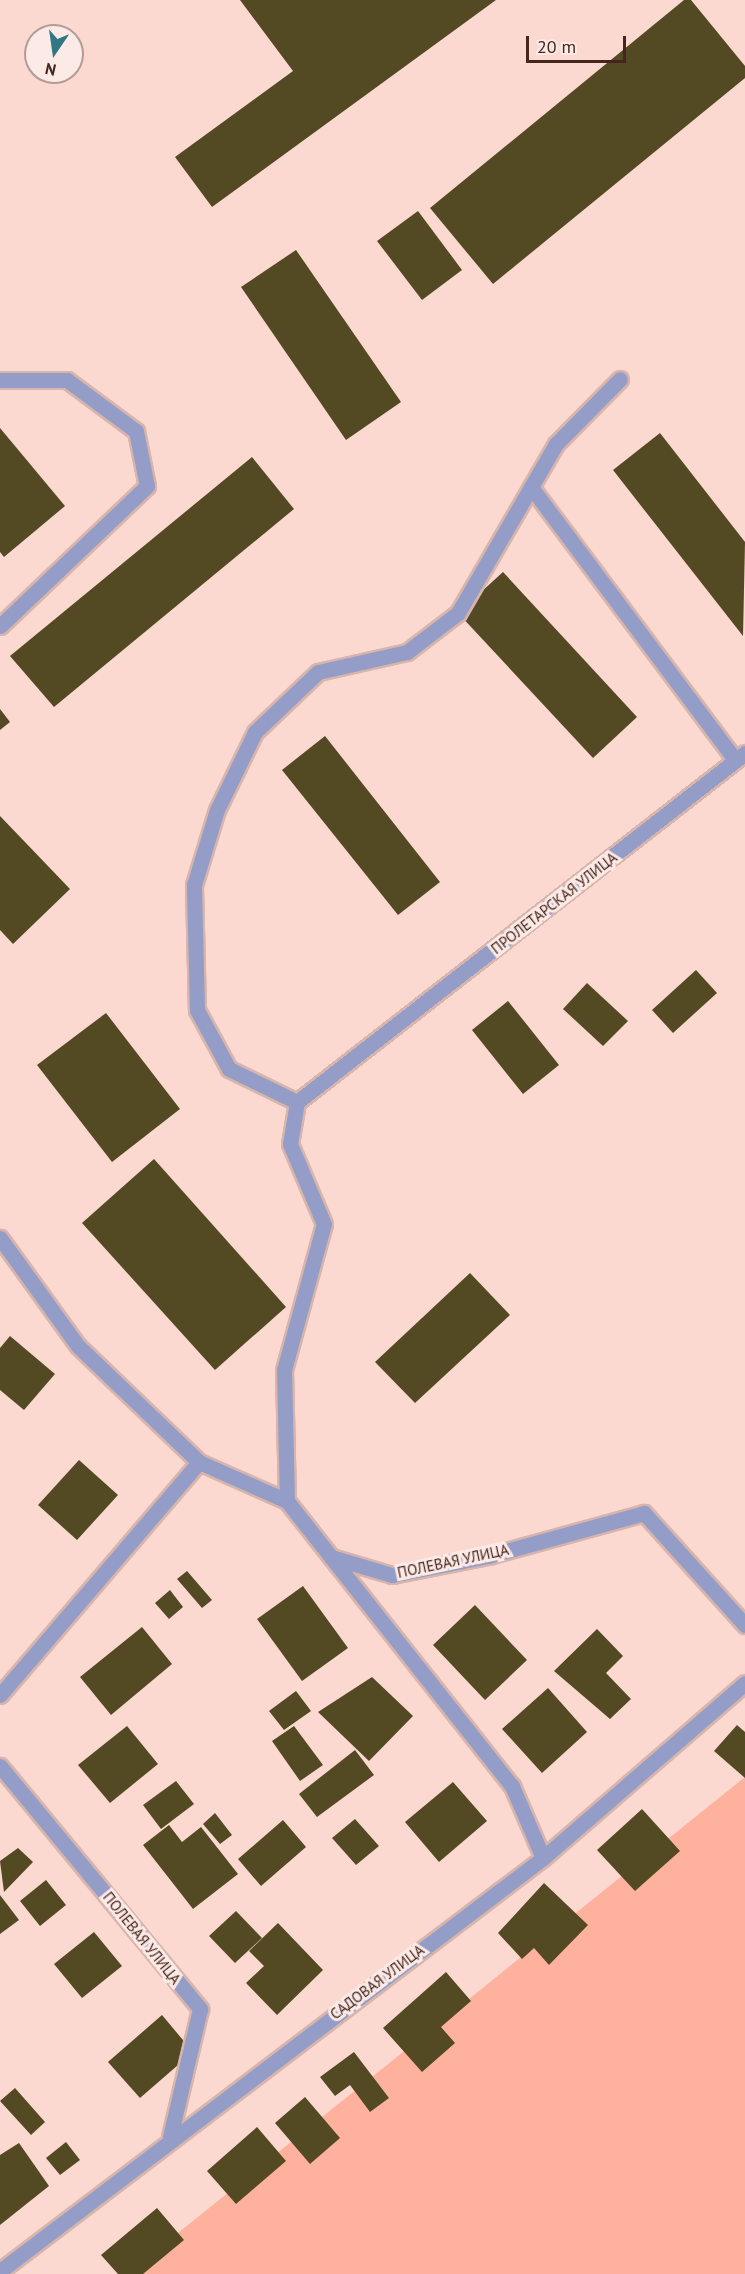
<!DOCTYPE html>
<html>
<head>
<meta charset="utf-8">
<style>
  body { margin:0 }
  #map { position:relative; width:745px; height:2274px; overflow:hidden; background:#fbd9d0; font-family:"PT Sans",sans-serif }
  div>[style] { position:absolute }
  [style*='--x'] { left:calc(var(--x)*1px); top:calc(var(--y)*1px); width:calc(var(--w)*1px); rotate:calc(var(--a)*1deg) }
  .green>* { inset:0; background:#feb19d }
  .building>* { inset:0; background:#534923 }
  .roads { filter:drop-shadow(2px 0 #d7b5ac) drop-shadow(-2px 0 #d7b5ac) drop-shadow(0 2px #d7b5ac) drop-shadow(0 -2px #d7b5ac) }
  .minor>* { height:15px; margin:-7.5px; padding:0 7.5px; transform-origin:7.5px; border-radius:7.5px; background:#949dc8 }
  span { translate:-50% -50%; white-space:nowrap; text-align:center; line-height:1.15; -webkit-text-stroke:6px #fceae6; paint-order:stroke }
  .street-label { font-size:15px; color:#45261e }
  .north { position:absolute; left:24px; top:24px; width:60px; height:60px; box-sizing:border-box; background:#fceae6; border:2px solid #b39c96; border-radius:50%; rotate:193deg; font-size:16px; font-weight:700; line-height:24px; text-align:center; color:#45261e }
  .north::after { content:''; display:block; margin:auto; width:21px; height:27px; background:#337787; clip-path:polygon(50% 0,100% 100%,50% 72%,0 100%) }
  .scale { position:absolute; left:526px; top:36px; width:100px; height:27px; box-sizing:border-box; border:3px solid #45261e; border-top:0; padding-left:8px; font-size:18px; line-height:21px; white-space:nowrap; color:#45261e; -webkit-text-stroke:4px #fceae6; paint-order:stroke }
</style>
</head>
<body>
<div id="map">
  <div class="green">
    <i style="clip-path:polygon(745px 1777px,745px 2274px,127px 2274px)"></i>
  </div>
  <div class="building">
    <i style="clip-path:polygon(240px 0,496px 0,212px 207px,175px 157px,293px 71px)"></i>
    <i style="clip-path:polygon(684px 0,691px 0,745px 66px,745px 78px,493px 284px,430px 208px)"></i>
    <i style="clip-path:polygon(418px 211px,462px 270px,422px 300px,377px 241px)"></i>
    <i style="clip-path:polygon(296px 250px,401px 402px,346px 440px,241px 287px)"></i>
    <i style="clip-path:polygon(0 428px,65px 506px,4px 557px,0 552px)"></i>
    <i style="clip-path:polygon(660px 433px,745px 542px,743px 636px,613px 470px)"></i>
    <i style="clip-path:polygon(252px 457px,294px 509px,54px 707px,10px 656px)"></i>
    <i style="clip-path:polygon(503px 572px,637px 717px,593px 758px,458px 613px)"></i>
    <i style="clip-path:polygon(0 709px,10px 722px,0 730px)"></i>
    <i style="clip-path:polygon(325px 736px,440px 882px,398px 915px,282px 770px)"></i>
    <i style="clip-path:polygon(0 816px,70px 889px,13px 944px,0 930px)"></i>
    <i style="clip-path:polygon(696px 970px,717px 993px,673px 1033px,652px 1010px)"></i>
    <i style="clip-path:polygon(587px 983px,628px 1021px,603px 1046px,563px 1009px)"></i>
    <i style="clip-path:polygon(508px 1001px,559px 1065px,523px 1094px,472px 1030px)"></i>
    <i style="clip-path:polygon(106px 1013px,180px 1109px,112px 1162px,37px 1065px)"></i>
    <i style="clip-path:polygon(154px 1159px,286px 1307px,215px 1370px,82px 1223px)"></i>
    <i style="clip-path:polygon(470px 1273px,510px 1315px,415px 1403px,375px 1362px)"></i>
    <i style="clip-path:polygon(10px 1336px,55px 1374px,24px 1410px,0 1390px,0 1348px)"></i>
    <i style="clip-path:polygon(79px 1460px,118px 1495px,77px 1540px,38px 1505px)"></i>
    <i style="clip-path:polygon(187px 1571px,212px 1600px,202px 1608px,177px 1579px)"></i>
    <i style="clip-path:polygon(303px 1586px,348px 1648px,302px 1681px,257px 1619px)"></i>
    <i style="clip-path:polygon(170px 1590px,183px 1607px,169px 1619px,155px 1603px)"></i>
    <i style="clip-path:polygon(475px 1605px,527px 1660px,485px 1700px,433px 1645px)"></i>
    <i style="clip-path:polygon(142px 1627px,172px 1664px,111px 1715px,80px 1677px)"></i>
    <i style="clip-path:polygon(597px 1629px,623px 1656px,606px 1673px,631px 1699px,610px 1719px,554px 1671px)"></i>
    <i style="clip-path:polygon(372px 1677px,413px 1716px,369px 1761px,318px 1712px)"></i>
    <i style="clip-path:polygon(548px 1688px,587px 1732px,542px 1773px,502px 1729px)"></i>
    <i style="clip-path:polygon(296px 1691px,311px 1711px,284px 1730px,269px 1711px)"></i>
    <i style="clip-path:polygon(737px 1725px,745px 1732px,745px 1778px,714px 1751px)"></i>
    <i style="clip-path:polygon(127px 1726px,158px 1764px,110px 1803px,78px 1765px)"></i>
    <i style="clip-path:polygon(294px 1726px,323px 1765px,300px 1781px,272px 1741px)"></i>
    <i style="clip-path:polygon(355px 1750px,374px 1775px,317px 1817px,299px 1794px)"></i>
    <i style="clip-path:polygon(176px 1781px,194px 1804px,161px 1829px,143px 1805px)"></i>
    <i style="clip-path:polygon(453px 1782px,487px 1821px,439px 1862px,405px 1822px)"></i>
    <i style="clip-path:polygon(642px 1809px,680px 1851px,635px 1891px,597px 1850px)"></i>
    <i style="clip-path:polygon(215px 1813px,232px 1835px,220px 1844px,203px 1824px)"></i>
    <i style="clip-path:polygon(355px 1819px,379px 1846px,356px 1865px,332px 1838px)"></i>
    <i style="clip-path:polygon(283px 1820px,306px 1847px,261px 1886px,238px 1859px)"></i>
    <i style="clip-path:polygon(169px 1825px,182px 1842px,201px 1827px,238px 1874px,193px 1909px,143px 1845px)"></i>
    <i style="clip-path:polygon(18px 1848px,33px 1862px,4px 1892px,0 1861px)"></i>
    <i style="clip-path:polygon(46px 1880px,66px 1905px,40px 1926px,20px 1901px)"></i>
    <i style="clip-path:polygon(544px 1883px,588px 1925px,549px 1965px,534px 1948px,522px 1959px,498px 1933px)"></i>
    <i style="clip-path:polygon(0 1895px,19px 1920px,0 1934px)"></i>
    <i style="clip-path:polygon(236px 1911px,262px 1938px,235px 1963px,209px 1936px)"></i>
    <i style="clip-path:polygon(278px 1923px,323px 1970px,277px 2015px,246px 1983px,264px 1966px,249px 1951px)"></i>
    <i style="clip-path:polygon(94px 1932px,122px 1966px,82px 1998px,54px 1964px)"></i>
    <i style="clip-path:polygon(446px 1972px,471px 2001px,441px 2027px,455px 2043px,422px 2072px,383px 2028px)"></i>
    <i style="clip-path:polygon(162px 2015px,193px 2052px,140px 2098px,108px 2062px)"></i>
    <i style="clip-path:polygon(354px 2052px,389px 2098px,370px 2112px,350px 2085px,335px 2096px,320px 2077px)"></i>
    <i style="clip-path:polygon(15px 2088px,45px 2122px,31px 2135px,0 2101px)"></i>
    <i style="clip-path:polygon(305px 2097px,340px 2138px,310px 2164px,275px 2123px)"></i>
    <i style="clip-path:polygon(257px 2127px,286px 2161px,236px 2204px,207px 2171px)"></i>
    <i style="clip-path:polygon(66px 2142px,80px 2160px,60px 2175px,46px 2158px)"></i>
    <i style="clip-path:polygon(19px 2143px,49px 2186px,0 2225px,0 2155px)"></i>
    <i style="clip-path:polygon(157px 2208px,184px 2240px,143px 2274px,118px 2274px,101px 2255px)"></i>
  </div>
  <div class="roads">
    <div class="minor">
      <i style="--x:0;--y:380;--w:67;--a:0"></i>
      <i style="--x:67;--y:380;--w:86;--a:36.5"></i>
      <i style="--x:136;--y:431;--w:56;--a:78.7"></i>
      <i style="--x:147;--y:486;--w:203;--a:136.4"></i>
      <i style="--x:531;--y:487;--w:341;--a:53.2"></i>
      <i style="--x:297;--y:1102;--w:76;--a:-154.1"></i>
      <i style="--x:229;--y:1069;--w:67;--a:-118.5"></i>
      <i style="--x:197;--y:1010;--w:125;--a:-91.4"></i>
      <i style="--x:194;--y:885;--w:78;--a:-73"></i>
      <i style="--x:217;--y:810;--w:87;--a:-64"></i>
      <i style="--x:255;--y:732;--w:87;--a:-43.6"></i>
      <i style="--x:318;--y:672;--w:91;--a:-12.7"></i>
      <i style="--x:407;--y:652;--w:64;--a:-37.4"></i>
      <i style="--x:458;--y:613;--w:195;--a:-59.9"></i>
      <i style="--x:556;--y:444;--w:91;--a:-45.4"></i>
      <i style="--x:0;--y:1238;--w:133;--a:54.2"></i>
      <i style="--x:78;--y:1346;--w:168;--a:43.8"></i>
      <i style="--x:287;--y:1501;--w:131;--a:-91.3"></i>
      <i style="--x:284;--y:1370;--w:151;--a:-74.7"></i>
      <i style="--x:324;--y:1224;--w:87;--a:-113"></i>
      <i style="--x:290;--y:1144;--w:43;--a:-80.5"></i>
      <i style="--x:297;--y:1102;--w:568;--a:-37.92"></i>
      <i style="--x:331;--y:1557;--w:292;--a:51.7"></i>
      <i style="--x:512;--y:1786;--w:78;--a:66.7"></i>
      <i style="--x:0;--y:1695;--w:306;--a:-49.5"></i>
      <i style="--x:199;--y:1462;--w:96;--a:23.9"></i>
      <i style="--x:287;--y:1501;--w:71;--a:51.8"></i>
      <i style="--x:331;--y:1557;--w:64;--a:16.4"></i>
      <i style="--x:392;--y:1575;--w:98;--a:-11.2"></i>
      <i style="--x:488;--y:1556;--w:162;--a:-15.4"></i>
      <i style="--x:644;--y:1513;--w:151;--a:48"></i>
      <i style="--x:0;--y:1766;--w:315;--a:50.5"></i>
      <i style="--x:200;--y:2009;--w:131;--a:103.2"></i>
      <i style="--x:0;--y:2271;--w:682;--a:-37.26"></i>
      <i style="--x:543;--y:1858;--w:267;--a:-40.9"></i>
    </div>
  </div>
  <div class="street-label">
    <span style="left:554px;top:903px;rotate:-38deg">ПРОЛЕТАРСКАЯ УЛИЦА</span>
    <span style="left:453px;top:1561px;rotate:-12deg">ПОЛЕВАЯ УЛИЦА</span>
    <span style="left:142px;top:1938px;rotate:51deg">ПОЛЕВАЯ УЛИЦА</span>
    <span style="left:377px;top:1982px;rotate:-37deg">САДОВАЯ УЛИЦА</span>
  </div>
  <div class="north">N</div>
  <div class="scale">20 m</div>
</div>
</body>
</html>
